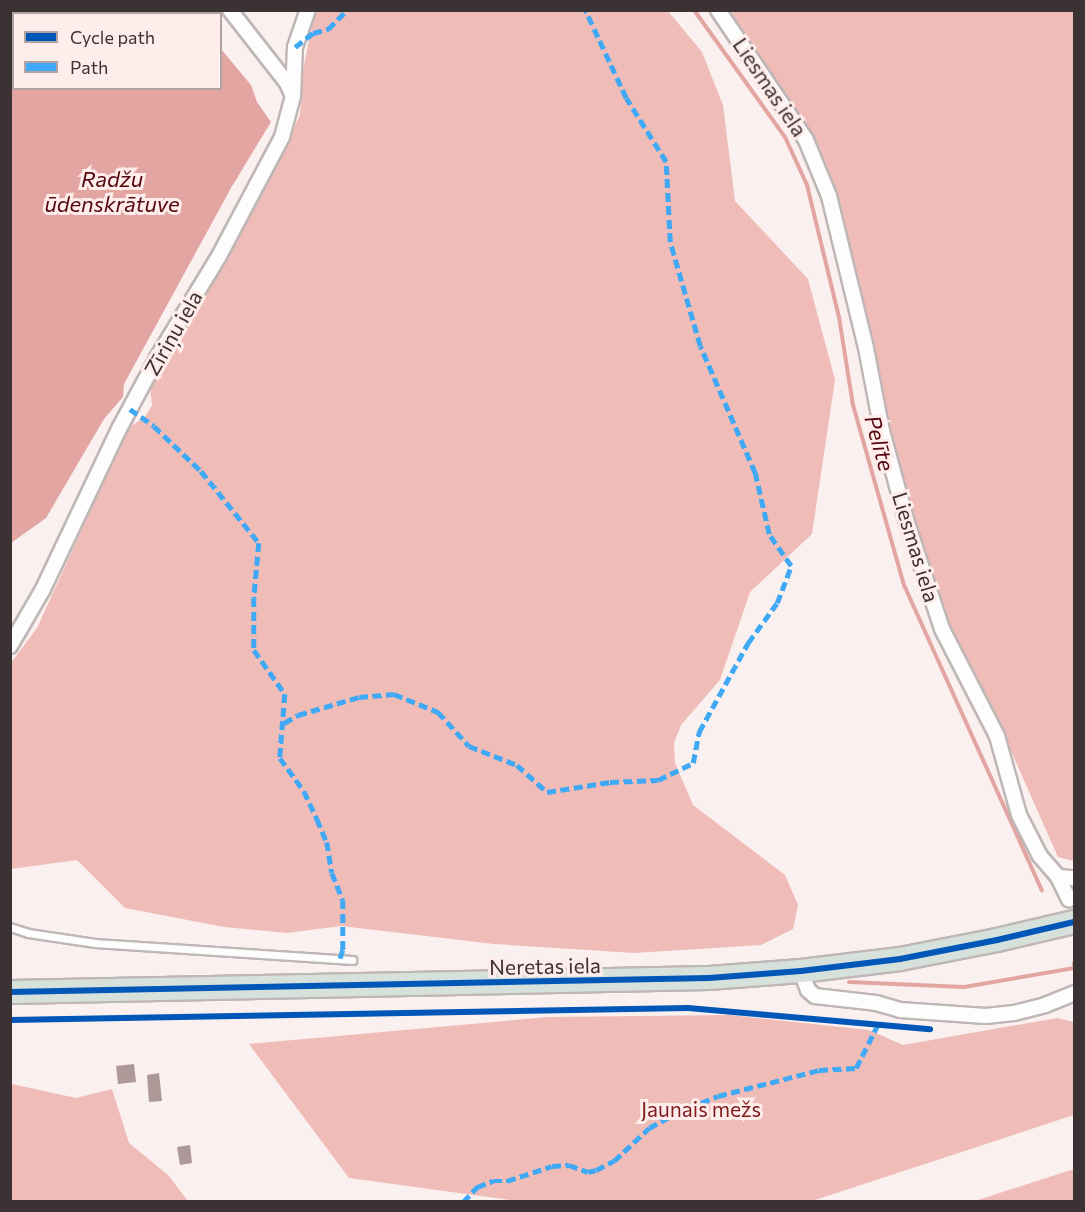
<!DOCTYPE html>
<html>
<head>
<meta charset="utf-8">
<style>
  body { margin:0 }
  #map { position:relative; width:1085px; height:1212px; overflow:hidden; background:#faf0ef; font-family:Commissioner,sans-serif }
  div>[style] { position:absolute }
  [style*='--x'] { left:calc(var(--x)*1px); top:calc(var(--y)*1px); width:calc(var(--w)*1px); rotate:calc(var(--a)*1deg) }
  .forest>* { inset:0; background:#f0bcb8 }
  .water>* { inset:0; background:#e3a5a1 }
  .stream>* { height:4px; margin:-2px; padding:0 2px; transform-origin:2px; border-radius:2px; background:#e3a5a1 }
  .building>* { inset:0; background:#ab9897 }
  .roads { filter:drop-shadow(2px 0 #bfb6b6) drop-shadow(-2px 0 #bfb6b6) drop-shadow(0 2px #bfb6b6) drop-shadow(0 -2px #bfb6b6) }
  .service>* { height:7px; margin:-3.5px; padding:0 3.5px; transform-origin:3.5px; border-radius:3.5px; background:#fefdfd }
  .minor>* { height:14px; margin:-7px; padding:0 7px; transform-origin:7px; border-radius:7px; background:#fefdfd }
  .primary>* { height:22px; margin:-11px; padding:0 11px; transform-origin:11px; border-radius:11px; background:#d6e1dc }
  .quiet>* { height:4.5px; margin-top:-2.25px; transform-origin:0; background:repeating-linear-gradient(90deg,#3fa9f5 0 9px,transparent 0 13.5px) }
  .cycleway>* { height:6px; margin:-3px; padding:0 3px; transform-origin:3px; border-radius:3px; background:#0057b8 }
  span { translate:-50% -50%; white-space:nowrap; text-align:center; line-height:1.15; -webkit-text-stroke:6px #feedeb; paint-order:stroke }
  .street-label { font-size:21px; color:#3b3333 }
  .park-label { font-size:21px; color:#7f1b1e }
  .water-label { font-size:22px; color:#54070c; font-style:italic }
  .frame { position:absolute; inset:0; border:12px solid #3b3333; pointer-events:none }
  .legend { position:absolute; left:12px; top:12px; width:210px; height:78px; box-sizing:border-box; background:#feedeb; border:2px solid #b0a3a1; margin:0; padding:8px 10px; list-style:none; font-size:18px; color:#3b3333 }
  .legend li { display:flex; align-items:center; gap:12px; height:30px }
  .legend b { width:30px; border:2px solid #b0a3a1 }
</style>
</head>
<body>
<div id="map">
  <div class="forest">
    <i style="clip-path:polygon(315px 11px,668px 11px,702px 52px,723px 105px,735px 201px,808px 279px,835px 380px,812px 534px,750px 592px,720px 680px,681px 725px,674px 743px,675px 763px,693px 805px,785px 875px,798px 905px,793px 929px,761px 945px,634px 953px,494px 944px,341px 926px,287px 933px,224px 927px,125px 908px,77px 860px,11px 869px,10px 664px,37px 628px,128px 428px,145px 417px,152px 405px,150px 387px,267px 185px,300px 115px,302px 75px)"></i>
    <i style="clip-path:polygon(731px 11px,1074px 11px,1074px 861px,1058px 857px,1003px 733px,948px 627px,913px 521px,889px 430px,835px 194px)"></i>
    <i style="clip-path:polygon(730px 1015px,869px 1030px,903px 1045px,1057px 1018px,1074px 1022px,1074px 1115px,812px 1201px,517px 1201px,349px 1178px,249px 1044px,548px 1017px)"></i>
    <i style="clip-path:polygon(12px 1084px,76px 1098px,112px 1089px,129px 1143px,168px 1175px,188px 1201px,11px 1201px)"></i>
    <i style="clip-path:polygon(1074px 1169px,1074px 1201px,975px 1201px)"></i>
  </div>
  <div class="water">
    <i style="clip-path:polygon(68px 10px,72px 13px,14px 14px,14px 88px,220px 88px,221px 49px,251px 85px,257px 102px,271px 122px,231px 188px,124px 384px,123px 397px,104px 419px,46px 518px,11px 543px,11px 11px)"></i>
  </div>
  <div class="stream">
    <i style="--x:694;--y:10;--w:156;--a:54.4"></i>
    <i style="--x:785;--y:137;--w:53;--a:65.4"></i>
    <i style="--x:807;--y:185;--w:136;--a:76.4"></i>
    <i style="--x:839;--y:317;--w:89;--a:81"></i>
    <i style="--x:853;--y:405;--w:187;--a:74.2"></i>
    <i style="--x:904;--y:585;--w:335;--a:65.7"></i>
    <i style="--x:1074;--y:963;--w:2;--a:90"></i>
    <i style="--x:849;--y:982;--w:115;--a:2.5"></i>
    <i style="--x:964;--y:987;--w:112;--a:-9.8"></i>
  </div>
  <div class="building">
    <i style="clip-path:polygon(134px 1064px,136px 1082px,118px 1084px,116px 1066px)"></i>
    <i style="clip-path:polygon(159px 1073px,162px 1101px,149px 1102px,147px 1075px)"></i>
    <i style="clip-path:polygon(190px 1145px,192px 1163px,180px 1165px,177px 1147px)"></i>
  </div>
  <div class="roads">
    <div class="service">
      <i style="--x:10;--y:927;--w:19;--a:18"></i>
      <i style="--x:28;--y:933;--w:68;--a:8.5"></i>
      <i style="--x:95;--y:943;--w:258;--a:3.8"></i>
    </div>
    <div class="minor">
      <i style="--x:230;--y:10;--w:93;--a:52"></i>
      <i style="--x:287;--y:83;--w:12;--a:66"></i>
      <i style="--x:718;--y:10;--w:157;--a:55.9"></i>
      <i style="--x:806;--y:140;--w:61;--a:67.7"></i>
      <i style="--x:829;--y:196;--w:156;--a:76.3"></i>
      <i style="--x:866;--y:348;--w:85;--a:79.1"></i>
      <i style="--x:882;--y:431;--w:95;--a:74.8"></i>
      <i style="--x:907;--y:523;--w:112;--a:71.7"></i>
      <i style="--x:942;--y:629;--w:120;--a:62.8"></i>
      <i style="--x:997;--y:736;--w:82;--a:74.4"></i>
      <i style="--x:1019;--y:815;--w:46;--a:62.9"></i>
      <i style="--x:1040;--y:856;--w:28;--a:49"></i>
      <i style="--x:1058;--y:877;--w:25;--a:64"></i>
      <i style="--x:10;--y:646;--w:66;--a:-59.9"></i>
      <i style="--x:43;--y:589;--w:179;--a:-64.6"></i>
      <i style="--x:120;--y:427;--w:78;--a:-61.8"></i>
      <i style="--x:157;--y:358;--w:119;--a:-58.7"></i>
      <i style="--x:219;--y:256;--w:135;--a:-62.1"></i>
      <i style="--x:282;--y:137;--w:42;--a:-75"></i>
      <i style="--x:293;--y:96;--w:49;--a:-87.7"></i>
      <i style="--x:295;--y:47;--w:39;--a:-71"></i>
      <i style="--x:1058;--y:877;--w:16;--a:4"></i>
      <i style="--x:801;--y:971;--w:20;--a:70"></i>
      <i style="--x:808;--y:990;--w:9;--a:41"></i>
      <i style="--x:815;--y:996;--w:61;--a:6.5"></i>
      <i style="--x:876;--y:1003;--w:25;--a:16"></i>
      <i style="--x:900;--y:1010;--w:86;--a:4"></i>
      <i style="--x:986;--y:1016;--w:28;--a:-6"></i>
      <i style="--x:1014;--y:1013;--w:32;--a:-14"></i>
      <i style="--x:1045;--y:1005;--w:31;--a:-22"></i>
    </div>
    <div class="primary">
      <i style="--x:10;--y:992;--w:699;--a:-1.15"></i>
      <i style="--x:709;--y:978;--w:92;--a:-4.4"></i>
      <i style="--x:801;--y:971;--w:100;--a:-6.9"></i>
      <i style="--x:900;--y:959;--w:99;--a:-11.1"></i>
      <i style="--x:997;--y:940;--w:79;--a:-13.2"></i>
    </div>
  </div>
  <div class="quiet">
    <i style="--x:295;--y:47;--w:23;--a:-38"></i>
    <i style="--x:313;--y:33;--w:16;--a:-15"></i>
    <i style="--x:328;--y:29;--w:27;--a:-45"></i>
    <i style="--x:130;--y:409;--w:29;--a:35"></i>
    <i style="--x:154;--y:426;--w:65;--a:43.8"></i>
    <i style="--x:201;--y:471;--w:92;--a:51.1"></i>
    <i style="--x:259;--y:543;--w:55;--a:95.2"></i>
    <i style="--x:254;--y:598;--w:52;--a:90"></i>
    <i style="--x:254;--y:650;--w:54;--a:54.8"></i>
    <i style="--x:285;--y:694;--w:64;--a:94.5"></i>
    <i style="--x:280;--y:758;--w:41;--a:54"></i>
    <i style="--x:304;--y:791;--w:31;--a:65"></i>
    <i style="--x:317;--y:819;--w:25;--a:67"></i>
    <i style="--x:327;--y:842;--w:31;--a:81"></i>
    <i style="--x:332;--y:873;--w:29;--a:68"></i>
    <i style="--x:343;--y:900;--w:50;--a:90"></i>
    <i style="--x:343;--y:950;--w:9;--a:108"></i>
    <i style="--x:284;--y:723;--w:16;--a:-30"></i>
    <i style="--x:298;--y:715;--w:64;--a:-16.4"></i>
    <i style="--x:359;--y:697;--w:35;--a:-5"></i>
    <i style="--x:394;--y:694;--w:48;--a:22.2"></i>
    <i style="--x:438;--y:712;--w:46;--a:47.6"></i>
    <i style="--x:469;--y:746;--w:52;--a:21.6"></i>
    <i style="--x:517;--y:765;--w:40;--a:42"></i>
    <i style="--x:547;--y:792;--w:64;--a:-9"></i>
    <i style="--x:610;--y:782;--w:48;--a:-2.4"></i>
    <i style="--x:658;--y:780;--w:39;--a:-26"></i>
    <i style="--x:693;--y:763;--w:32;--a:-79"></i>
    <i style="--x:699;--y:732;--w:102;--a:-61.2"></i>
    <i style="--x:748;--y:643;--w:49;--a:-54.1"></i>
    <i style="--x:777;--y:603;--w:40;--a:-69"></i>
    <i style="--x:791;--y:566;--w:39;--a:-125"></i>
    <i style="--x:769;--y:534;--w:63;--a:-102.9"></i>
    <i style="--x:755;--y:473;--w:138;--a:-113.4"></i>
    <i style="--x:700;--y:346;--w:108;--a:-106.1"></i>
    <i style="--x:670;--y:242;--w:80;--a:-92.9"></i>
    <i style="--x:666;--y:162;--w:75;--a:-122"></i>
    <i style="--x:626;--y:98;--w:97;--a:-115"></i>
    <i style="--x:463;--y:1202;--w:21;--a:-47"></i>
    <i style="--x:477;--y:1187;--w:17;--a:-21"></i>
    <i style="--x:493;--y:1181;--w:14;--a:0"></i>
    <i style="--x:507;--y:1181;--w:47;--a:-18.4"></i>
    <i style="--x:552;--y:1166;--w:17;--a:-3"></i>
    <i style="--x:569;--y:1165;--w:20;--a:20"></i>
    <i style="--x:588;--y:1172;--w:8;--a:-14"></i>
    <i style="--x:596;--y:1170;--w:20;--a:-27"></i>
    <i style="--x:614;--y:1161;--w:48;--a:-43.3"></i>
    <i style="--x:649;--y:1128;--w:31;--a:-29"></i>
    <i style="--x:676;--y:1113;--w:45;--a:-22"></i>
    <i style="--x:718;--y:1096;--w:104;--a:-14.4"></i>
    <i style="--x:819;--y:1070;--w:37;--a:-3"></i>
    <i style="--x:856;--y:1068;--w:49;--a:-63.4"></i>
  </div>
  <div class="cycleway">
    <i style="--x:10;--y:992;--w:699;--a:-1.15"></i>
    <i style="--x:709;--y:978;--w:92;--a:-4.4"></i>
    <i style="--x:801;--y:971;--w:100;--a:-6.9"></i>
    <i style="--x:900;--y:959;--w:99;--a:-11.1"></i>
    <i style="--x:997;--y:940;--w:79;--a:-13.2"></i>
    <i style="--x:10;--y:1020;--w:678;--a:-1.01"></i>
    <i style="--x:688;--y:1008;--w:243;--a:5"></i>
  </div>
  <div class="street-label">
    <span style="left:770px;top:87px;rotate:56deg">Liesmas iela</span>
    <span style="left:173px;top:333px;rotate:-60deg">Zīriņu iela</span>
    <span style="left:916px;top:547px;rotate:73deg">Liesmas iela</span>
    <span style="left:545px;top:966px;rotate:-1deg">Neretas iela</span>
  </div>
  <div class="park-label">
    <span style="left:701px;top:1109px">Jaunais mežs</span>
  </div>
  <div class="water-label">
    <span style="left:112px;top:191px">Radžu<br>ūdenskrātuve</span>
    <span style="left:880px;top:443px;rotate:74deg">Pelīte</span>
  </div>
  <div class="frame"></div>
  <ul class="legend">
  <li><b style="height:8px;background:#0057b8"></b>Cycle path</li>
  <li><b style="height:8px;background:#3fa9f5"></b>Path</li>
  </ul>
</div>
</body>
</html>
